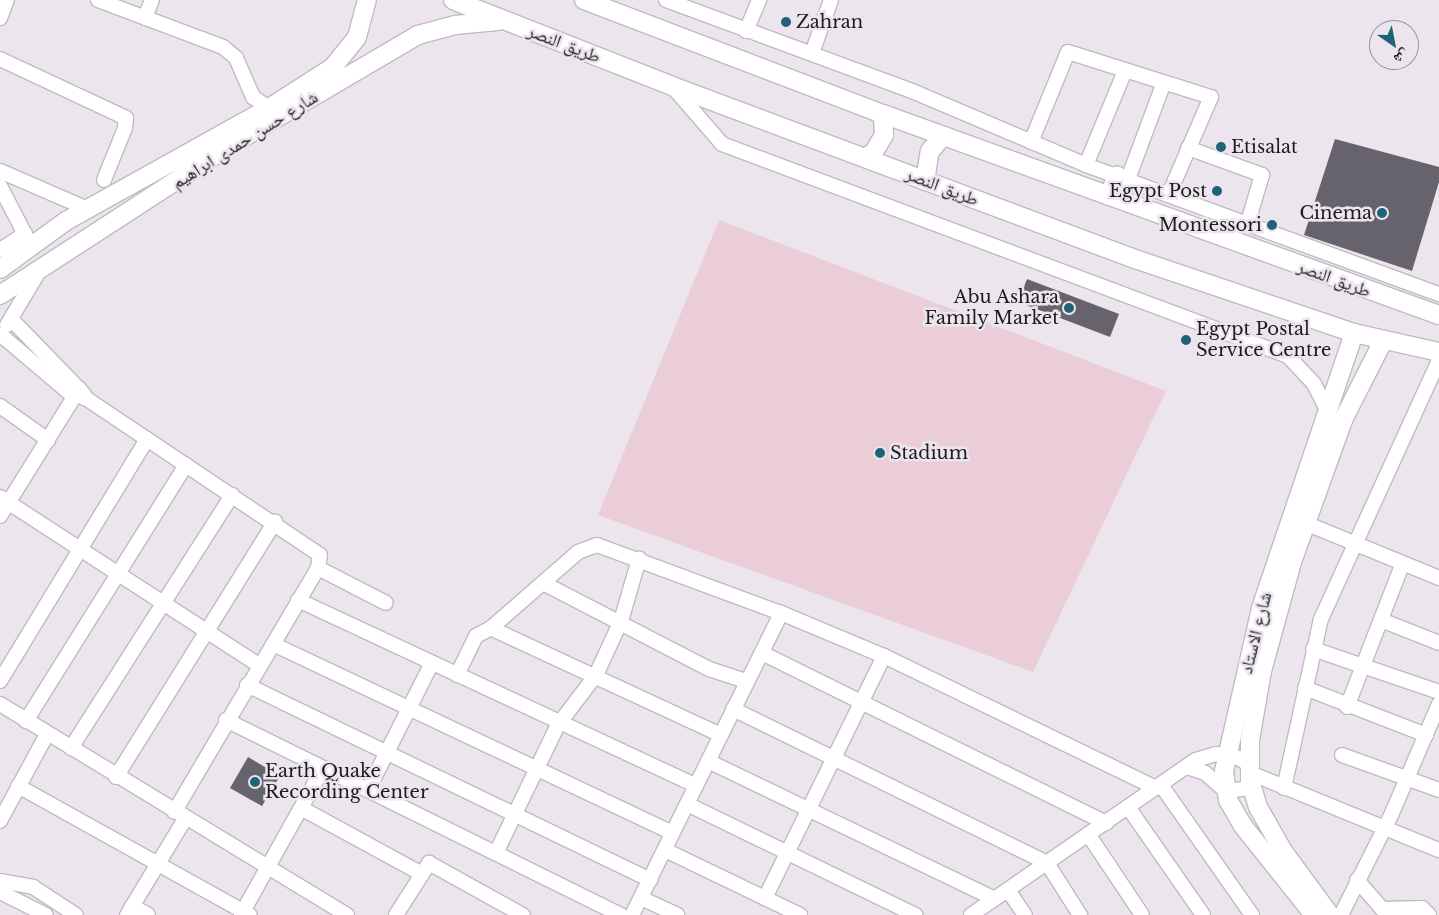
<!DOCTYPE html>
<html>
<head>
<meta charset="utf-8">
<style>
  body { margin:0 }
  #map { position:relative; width:1439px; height:915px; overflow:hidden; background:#ece5ee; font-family:"Libre Baskerville","Noto Naskh Arabic",serif }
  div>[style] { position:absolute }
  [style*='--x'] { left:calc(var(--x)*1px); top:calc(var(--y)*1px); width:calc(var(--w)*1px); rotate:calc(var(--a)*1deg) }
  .green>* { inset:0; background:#eacdd6 }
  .building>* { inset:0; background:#66636d }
  .roads { filter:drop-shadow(1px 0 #c1bac3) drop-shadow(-1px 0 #c1bac3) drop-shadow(0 1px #c1bac3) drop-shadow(0 -1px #c1bac3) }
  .minor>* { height:14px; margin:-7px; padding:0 7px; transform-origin:7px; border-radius:7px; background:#fff }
  .major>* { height:18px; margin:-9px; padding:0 9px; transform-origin:9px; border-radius:9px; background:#fff }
  .dots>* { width:14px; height:14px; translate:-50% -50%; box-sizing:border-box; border:2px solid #ece5ee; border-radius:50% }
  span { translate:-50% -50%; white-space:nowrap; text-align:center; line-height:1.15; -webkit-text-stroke:5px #ece5ee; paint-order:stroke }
  .poi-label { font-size:18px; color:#1d1b1e }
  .left { translate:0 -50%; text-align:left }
  .right { translate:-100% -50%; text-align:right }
  .street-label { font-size:18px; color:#1d1b1e }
  .north { position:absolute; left:1369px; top:20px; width:50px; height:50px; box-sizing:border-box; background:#ece5ee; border:1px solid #99949b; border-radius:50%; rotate:147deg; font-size:14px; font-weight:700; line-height:20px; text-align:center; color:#1d1b1e }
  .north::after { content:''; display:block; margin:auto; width:18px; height:22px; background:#206276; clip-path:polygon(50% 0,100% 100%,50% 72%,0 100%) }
</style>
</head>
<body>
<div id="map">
  <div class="green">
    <i style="clip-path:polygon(719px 220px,1166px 391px,1033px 672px,598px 515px)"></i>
  </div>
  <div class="building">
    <i style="clip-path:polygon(1335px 139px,1439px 167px,1439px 182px,1412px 271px,1304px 235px)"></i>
    <i style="clip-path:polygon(1027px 279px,1119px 314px,1110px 337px,1018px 302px)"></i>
    <i style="clip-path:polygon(248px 757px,280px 776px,262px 806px,230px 788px)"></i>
  </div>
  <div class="roads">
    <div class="minor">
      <i style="--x:98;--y:0;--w:134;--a:20.6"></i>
      <i style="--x:223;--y:47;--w:17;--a:40"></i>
      <i style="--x:236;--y:58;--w:43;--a:66.4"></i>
      <i style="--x:253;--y:97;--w:19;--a:35"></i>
      <i style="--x:666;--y:0;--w:262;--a:20.3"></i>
      <i style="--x:912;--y:91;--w:189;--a:23"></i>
      <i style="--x:1086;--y:165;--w:376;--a:20.1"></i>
      <i style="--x:0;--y:18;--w:19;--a:-69"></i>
      <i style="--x:145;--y:18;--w:19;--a:-69"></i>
      <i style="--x:746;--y:31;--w:34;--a:-67"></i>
      <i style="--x:812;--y:53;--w:56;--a:-70.3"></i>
      <i style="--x:0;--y:59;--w:139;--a:25.1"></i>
      <i style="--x:126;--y:118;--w:10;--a:96"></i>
      <i style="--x:125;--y:128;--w:56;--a:112"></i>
      <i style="--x:672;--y:86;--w:77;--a:49.2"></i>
      <i style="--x:722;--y:144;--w:604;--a:20.53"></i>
      <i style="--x:1288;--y:356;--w:38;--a:47"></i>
      <i style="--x:1314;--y:384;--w:30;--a:63"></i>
      <i style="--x:1031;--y:142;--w:97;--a:-67.7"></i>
      <i style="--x:1068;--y:52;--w:150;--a:17.5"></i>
      <i style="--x:1211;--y:97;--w:106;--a:113.4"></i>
      <i style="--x:1188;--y:148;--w:79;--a:20"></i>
      <i style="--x:1262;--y:175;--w:49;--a:106.6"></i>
      <i style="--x:1086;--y:165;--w:102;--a:-67.5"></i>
      <i style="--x:0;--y:171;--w:96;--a:23.4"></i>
      <i style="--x:1128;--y:179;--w:103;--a:-69.6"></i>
      <i style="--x:0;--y:186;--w:65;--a:62.7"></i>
      <i style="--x:0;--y:250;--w:30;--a:-33"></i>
      <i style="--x:11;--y:319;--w:105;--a:45.8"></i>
      <i style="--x:7;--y:325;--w:61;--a:-59.2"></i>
      <i style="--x:1;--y:335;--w:87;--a:40.3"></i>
      <i style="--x:67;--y:391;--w:22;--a:22"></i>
      <i style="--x:87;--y:399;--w:280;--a:33.8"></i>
      <i style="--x:320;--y:555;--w:13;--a:99"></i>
      <i style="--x:318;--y:568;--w:283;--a:120.5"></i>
      <i style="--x:0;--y:406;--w:59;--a:35.3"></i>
      <i style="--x:0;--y:497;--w:309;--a:33"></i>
      <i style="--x:0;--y:516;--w:150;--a:-58.1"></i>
      <i style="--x:1305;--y:523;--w:145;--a:22.3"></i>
      <i style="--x:318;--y:568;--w:76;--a:27.2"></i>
      <i style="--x:543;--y:583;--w:187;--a:27.4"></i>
      <i style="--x:709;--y:669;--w:40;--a:18"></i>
      <i style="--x:298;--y:600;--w:439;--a:25"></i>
      <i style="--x:1381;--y:620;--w:62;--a:21.6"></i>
      <i style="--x:273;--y:644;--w:441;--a:25.3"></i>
      <i style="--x:1313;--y:649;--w:133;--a:18.8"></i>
      <i style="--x:762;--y:653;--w:384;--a:26.3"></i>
      <i style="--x:457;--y:675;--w:43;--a:-64"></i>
      <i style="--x:476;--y:636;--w:17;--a:-28"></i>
      <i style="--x:0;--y:681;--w:283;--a:-58.7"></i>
      <i style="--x:247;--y:685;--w:448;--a:25.8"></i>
      <i style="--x:1305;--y:688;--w:130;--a:21.2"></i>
      <i style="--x:0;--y:704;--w:406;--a:31.3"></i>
      <i style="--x:1347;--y:707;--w:152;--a:-68.8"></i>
      <i style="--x:733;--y:709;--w:350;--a:26.1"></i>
      <i style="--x:1047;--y:863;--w:62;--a:57.6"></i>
      <i style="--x:226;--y:720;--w:441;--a:26.3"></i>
      <i style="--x:26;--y:721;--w:302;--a:-58"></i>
      <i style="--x:721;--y:735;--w:254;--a:-155.1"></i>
      <i style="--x:491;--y:628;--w:116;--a:-41.1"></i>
      <i style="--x:578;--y:552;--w:20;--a:-20"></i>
      <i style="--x:597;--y:545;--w:196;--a:20.3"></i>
      <i style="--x:781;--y:613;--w:112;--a:22.7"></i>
      <i style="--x:884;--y:656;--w:302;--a:25.9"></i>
      <i style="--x:71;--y:748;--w:300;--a:-57.5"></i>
      <i style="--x:1342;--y:755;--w:103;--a:19.8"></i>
      <i style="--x:708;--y:761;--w:318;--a:25.7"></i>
      <i style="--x:1187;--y:767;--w:19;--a:18"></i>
      <i style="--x:1205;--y:773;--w:28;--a:41"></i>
      <i style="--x:1226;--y:791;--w:26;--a:-7"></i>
      <i style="--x:1250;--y:773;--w:204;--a:22.2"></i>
      <i style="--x:116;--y:777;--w:301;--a:-58.1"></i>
      <i style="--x:1161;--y:785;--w:159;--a:55"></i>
      <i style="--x:18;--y:786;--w:265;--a:29.1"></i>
      <i style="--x:1284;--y:788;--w:173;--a:-77.7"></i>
      <i style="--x:1321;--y:619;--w:285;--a:-65.5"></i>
      <i style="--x:368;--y:790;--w:142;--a:-63.3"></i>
      <i style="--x:687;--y:804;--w:254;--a:25.9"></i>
      <i style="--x:1128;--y:807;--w:131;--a:55.2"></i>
      <i style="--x:301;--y:808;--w:136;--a:28.6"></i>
      <i style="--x:0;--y:821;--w:99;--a:-61.6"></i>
      <i style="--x:1088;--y:834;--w:97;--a:56.3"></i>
      <i style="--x:665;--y:850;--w:150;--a:25.7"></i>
      <i style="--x:496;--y:853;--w:142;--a:-64.2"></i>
      <i style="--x:558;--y:725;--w:63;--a:-52.8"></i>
      <i style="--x:596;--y:675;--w:60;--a:-65.2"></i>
      <i style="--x:621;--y:621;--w:65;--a:-73.8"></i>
      <i style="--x:1357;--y:880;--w:38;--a:49"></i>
      <i style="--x:1382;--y:909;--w:40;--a:-1.4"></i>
      <i style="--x:1422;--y:908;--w:10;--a:45"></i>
      <i style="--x:0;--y:881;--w:34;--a:10"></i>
      <i style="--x:33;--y:887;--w:51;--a:33.1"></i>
      <i style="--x:1008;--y:890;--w:30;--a:56"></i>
      <i style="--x:0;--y:892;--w:51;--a:26.6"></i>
      <i style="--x:641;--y:898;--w:40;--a:25"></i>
      <i style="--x:765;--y:898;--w:270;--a:-63.8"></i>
      <i style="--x:132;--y:906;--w:18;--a:29"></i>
      <i style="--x:127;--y:915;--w:112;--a:-58.9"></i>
      <i style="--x:241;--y:915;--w:168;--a:-60.8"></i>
      <i style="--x:396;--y:915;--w:62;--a:-57.6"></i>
      <i style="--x:429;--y:863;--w:107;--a:29"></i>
      <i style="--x:632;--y:915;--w:337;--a:-63.7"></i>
      <i style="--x:971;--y:915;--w:273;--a:-34.6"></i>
      <i style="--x:1196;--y:760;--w:21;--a:-17"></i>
      <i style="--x:1216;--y:754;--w:23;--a:10"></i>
      <i style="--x:1239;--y:758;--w:12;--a:35"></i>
      <i style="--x:1341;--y:915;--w:114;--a:-63.4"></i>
      <i style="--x:1392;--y:813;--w:119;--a:-66.7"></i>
    </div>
    <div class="major">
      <i style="--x:453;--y:0;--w:235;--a:21.4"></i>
      <i style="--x:672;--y:86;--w:497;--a:20.5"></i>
      <i style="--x:1138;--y:260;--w:228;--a:18.7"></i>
      <i style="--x:1354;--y:333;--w:87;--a:12.6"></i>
      <i style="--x:584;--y:0;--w:320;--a:20.9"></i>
      <i style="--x:883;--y:114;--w:591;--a:19.88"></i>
      <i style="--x:865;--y:158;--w:11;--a:-34"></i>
      <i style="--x:874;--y:152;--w:20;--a:-60"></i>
      <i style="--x:884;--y:135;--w:21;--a:-93"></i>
      <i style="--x:925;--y:181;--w:30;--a:-81"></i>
      <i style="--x:930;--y:151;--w:20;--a:-49"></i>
      <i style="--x:1109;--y:196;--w:22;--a:-69"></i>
      <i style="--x:0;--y:269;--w:82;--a:-36"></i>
      <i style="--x:66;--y:221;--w:232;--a:-29.1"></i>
      <i style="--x:269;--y:108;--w:76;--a:-32.6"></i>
      <i style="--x:333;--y:67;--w:38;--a:-51"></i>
      <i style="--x:357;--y:37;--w:38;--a:-75"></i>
      <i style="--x:0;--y:295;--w:285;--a:-33"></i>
      <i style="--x:239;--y:140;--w:208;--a:-30.4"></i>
      <i style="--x:418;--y:35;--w:38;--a:-15"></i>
      <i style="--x:455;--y:25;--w:43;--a:-5.3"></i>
      <i style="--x:1314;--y:915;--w:114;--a:-128.6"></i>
      <i style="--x:1243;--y:826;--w:30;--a:-120"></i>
      <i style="--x:1228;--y:800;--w:29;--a:-98"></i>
      <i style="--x:1224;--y:771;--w:167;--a:-77.2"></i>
      <i style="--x:1261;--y:608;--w:290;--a:-71.3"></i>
      <i style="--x:1330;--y:915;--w:79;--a:-126.3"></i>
      <i style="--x:1283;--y:851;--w:51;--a:-119.6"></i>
      <i style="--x:1258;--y:807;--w:28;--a:-107"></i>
      <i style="--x:1250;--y:780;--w:40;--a:-90"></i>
      <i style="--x:1250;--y:740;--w:70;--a:-80.1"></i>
      <i style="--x:1262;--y:671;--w:113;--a:-74.6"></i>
      <i style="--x:1292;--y:562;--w:151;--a:-70.2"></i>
      <i style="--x:1343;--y:420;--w:89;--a:-63.1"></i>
    </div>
  </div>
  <div class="dots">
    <i style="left:786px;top:22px;background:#206276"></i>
    <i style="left:1221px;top:147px;background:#206276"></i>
    <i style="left:1217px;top:191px;background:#206276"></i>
    <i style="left:1382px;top:213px;background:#206276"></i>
    <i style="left:1272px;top:225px;background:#206276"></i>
    <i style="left:1069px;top:308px;background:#206276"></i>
    <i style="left:1186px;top:340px;background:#206276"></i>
    <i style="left:880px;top:453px;background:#206276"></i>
    <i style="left:255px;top:782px;background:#206276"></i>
  </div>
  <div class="poi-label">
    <span class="left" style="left:796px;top:22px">Zahran</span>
    <span class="left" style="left:1231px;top:147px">Etisalat</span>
    <span class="right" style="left:1207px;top:191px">Egypt Post</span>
    <span class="right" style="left:1372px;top:213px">Cinema</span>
    <span class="right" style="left:1262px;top:225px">Montessori</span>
    <span class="right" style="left:1059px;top:308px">Abu Ashara<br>Family Market</span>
    <span class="left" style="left:1196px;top:340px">Egypt Postal<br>Service Centre</span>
    <span class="left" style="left:890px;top:453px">Stadium</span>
    <span class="left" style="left:265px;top:782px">Earth Quake<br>Recording Center</span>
  </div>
  <div class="street-label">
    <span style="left:564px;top:44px;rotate:21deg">طريق النصر</span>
    <span style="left:245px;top:140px;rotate:-32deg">شارع حسن حمدى ابراهيم</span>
    <span style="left:942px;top:187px;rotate:21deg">طريق النصر</span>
    <span style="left:1334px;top:279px;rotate:20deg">طريق النصر</span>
    <span style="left:1256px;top:633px;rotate:-76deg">شارع الاستاد</span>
  </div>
  <div class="north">ش</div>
</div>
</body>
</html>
